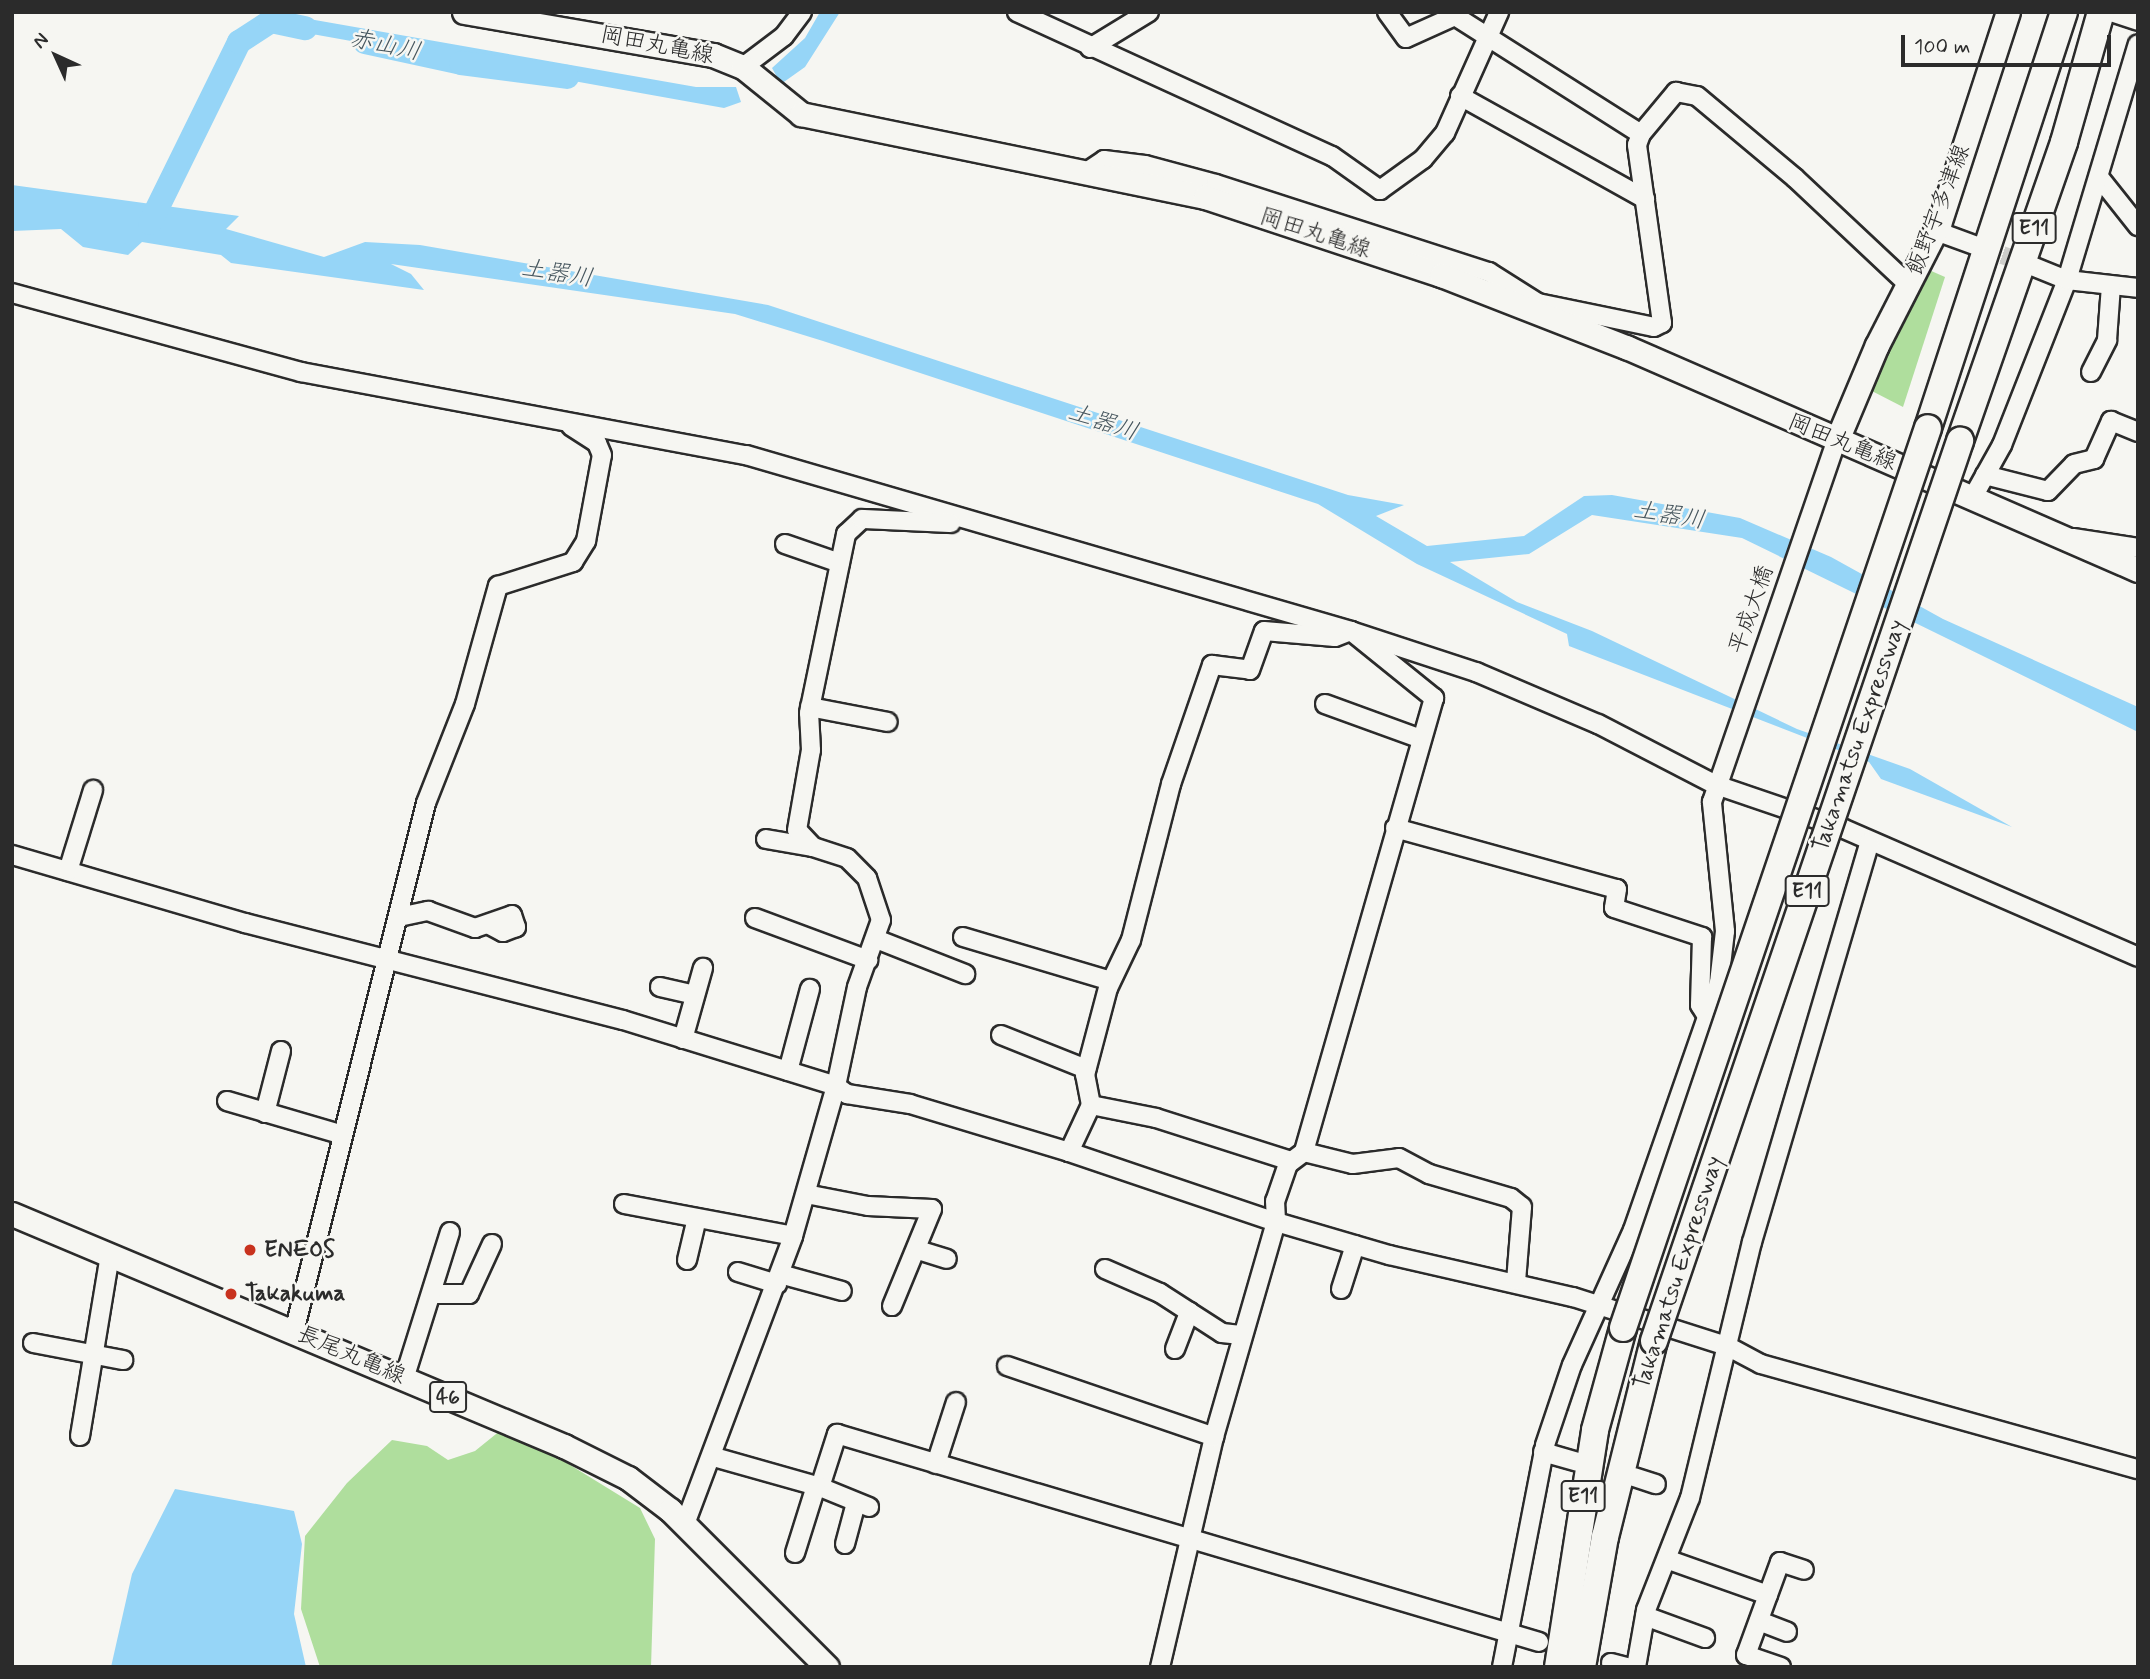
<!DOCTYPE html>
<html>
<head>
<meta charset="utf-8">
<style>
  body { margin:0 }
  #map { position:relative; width:2150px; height:1679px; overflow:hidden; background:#f6f6f2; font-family:Mynerve,"Klee One",sans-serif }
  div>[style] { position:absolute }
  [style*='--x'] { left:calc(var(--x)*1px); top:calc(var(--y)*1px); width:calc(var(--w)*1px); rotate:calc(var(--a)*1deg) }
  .green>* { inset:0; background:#afde9d }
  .water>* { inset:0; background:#96d5f7 }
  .river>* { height:24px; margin:-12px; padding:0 12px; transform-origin:12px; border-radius:12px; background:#96d5f7 }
  .minor-tunnel>* { height:18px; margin-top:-9px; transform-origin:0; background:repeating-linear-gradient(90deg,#cdcdca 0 18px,transparent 0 27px) }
  .roads { filter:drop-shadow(2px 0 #2b2b2b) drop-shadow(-2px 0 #2b2b2b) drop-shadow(0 2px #2b2b2b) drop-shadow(0 -2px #2b2b2b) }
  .minor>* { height:18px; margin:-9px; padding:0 9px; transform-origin:9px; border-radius:9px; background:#f6f6f2 }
  .major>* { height:23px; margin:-11.5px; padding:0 11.5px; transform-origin:11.5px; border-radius:11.5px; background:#f6f6f2 }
  .highway>* { height:26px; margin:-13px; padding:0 13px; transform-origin:13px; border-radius:13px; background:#f6f6f2 }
  .bridges { filter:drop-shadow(2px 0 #2b2b2b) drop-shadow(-2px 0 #2b2b2b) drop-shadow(0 2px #2b2b2b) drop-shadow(0 -2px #2b2b2b) }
  .highway-bridge>* { height:26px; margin:-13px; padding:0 13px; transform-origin:13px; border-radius:13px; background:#f6f6f2 }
  .dots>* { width:19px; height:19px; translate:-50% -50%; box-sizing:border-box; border:4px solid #f6f6f2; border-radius:50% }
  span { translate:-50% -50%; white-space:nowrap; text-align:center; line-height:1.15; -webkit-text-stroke:5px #f6f6f2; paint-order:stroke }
  .shield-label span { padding:2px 5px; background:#f6f6f2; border:2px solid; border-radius:5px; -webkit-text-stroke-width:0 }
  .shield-label { font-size:21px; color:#2b2b2b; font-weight:700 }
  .street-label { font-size:23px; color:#2b2b2b }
  .poi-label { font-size:23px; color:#2b2b2b; font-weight:700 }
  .left { translate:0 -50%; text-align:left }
  .water-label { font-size:24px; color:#46565e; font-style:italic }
  .frame { position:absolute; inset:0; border:14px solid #2b2b2b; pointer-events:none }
  .north { position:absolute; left:21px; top:21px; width:70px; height:70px; -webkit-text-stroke:5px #f6f6f2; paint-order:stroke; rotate:315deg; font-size:19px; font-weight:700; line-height:28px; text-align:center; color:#2b2b2b }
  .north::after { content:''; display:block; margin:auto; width:24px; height:32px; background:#2b2b2b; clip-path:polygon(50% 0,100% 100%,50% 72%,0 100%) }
  .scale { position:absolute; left:1901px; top:35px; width:210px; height:32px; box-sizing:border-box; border:4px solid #2b2b2b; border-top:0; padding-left:9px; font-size:21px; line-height:24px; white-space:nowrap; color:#2b2b2b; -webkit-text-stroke:5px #f6f6f2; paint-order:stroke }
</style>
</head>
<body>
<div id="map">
  <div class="green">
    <i style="clip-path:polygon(1929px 270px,1945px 277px,1903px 407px,1868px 389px)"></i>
    <i style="clip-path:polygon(501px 1430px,536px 1444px,640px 1508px,655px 1539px,651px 1667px,320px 1667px,301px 1609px,305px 1536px,347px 1483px,392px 1440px,427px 1446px,448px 1460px,475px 1451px)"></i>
  </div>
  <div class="water">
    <i style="clip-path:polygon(820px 12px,840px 12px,805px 67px,781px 84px,772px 68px,805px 38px)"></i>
    <i style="clip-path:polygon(275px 13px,696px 87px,736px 87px,741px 102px,724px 108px,273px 27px)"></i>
    <i style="clip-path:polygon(12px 185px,239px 216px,226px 229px,324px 257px,365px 242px,420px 245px,768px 305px,1348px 495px,1404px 505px,1376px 516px,1427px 546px,1524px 536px,1584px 496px,1612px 495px,1740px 518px,1831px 557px,1943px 619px,2138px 707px,2138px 732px,1742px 538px,1592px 515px,1529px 554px,1450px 562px,1517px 602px,1592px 631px,1797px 729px,1910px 769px,2012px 827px,1881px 779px,1869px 762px,1569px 646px,1567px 634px,1417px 564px,1318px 504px,823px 341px,735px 314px,391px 264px,411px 274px,424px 290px,231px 263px,221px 255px,142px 242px,128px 255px,83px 247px,61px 229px,12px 231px)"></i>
    <i style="clip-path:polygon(175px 1489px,294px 1511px,302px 1544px,294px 1614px,306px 1667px,111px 1667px,132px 1574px)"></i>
  </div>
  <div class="river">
    <i style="--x:365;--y:42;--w:98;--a:12.3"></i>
    <i style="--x:461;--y:63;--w:107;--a:7.5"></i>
    <i style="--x:150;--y:223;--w:202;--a:-63.8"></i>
    <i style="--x:239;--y:42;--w:38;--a:-33"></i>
    <i style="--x:271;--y:21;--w:35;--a:12"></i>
  </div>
  <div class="minor-tunnel">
    <i style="--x:1977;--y:246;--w:56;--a:19.7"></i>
  </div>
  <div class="roads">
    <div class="minor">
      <i style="--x:1017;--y:12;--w:346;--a:24.6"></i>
      <i style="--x:1332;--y:156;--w:59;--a:35.3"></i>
      <i style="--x:1380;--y:190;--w:53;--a:-35.8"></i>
      <i style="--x:1423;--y:159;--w:34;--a:-50"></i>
      <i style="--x:1445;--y:133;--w:133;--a:-65.9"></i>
      <i style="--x:1387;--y:12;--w:32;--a:54"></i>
      <i style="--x:1406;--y:38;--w:54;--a:-24.2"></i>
      <i style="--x:1455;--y:16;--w:220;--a:32.4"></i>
      <i style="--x:1641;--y:134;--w:55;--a:-50.2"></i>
      <i style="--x:1676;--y:92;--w:21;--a:11"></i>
      <i style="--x:1697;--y:96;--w:128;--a:39.9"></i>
      <i style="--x:1795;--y:178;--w:158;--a:43.2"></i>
      <i style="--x:2111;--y:12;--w:28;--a:18"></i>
      <i style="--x:1090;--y:48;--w:69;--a:-31.4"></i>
      <i style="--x:743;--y:67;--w:51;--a:-37.1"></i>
      <i style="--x:784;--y:36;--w:30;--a:-53"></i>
      <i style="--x:1460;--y:96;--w:212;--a:29.1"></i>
      <i style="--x:1085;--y:173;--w:23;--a:-34"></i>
      <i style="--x:1104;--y:160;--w:41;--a:7"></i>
      <i style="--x:1145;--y:165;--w:73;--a:15"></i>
      <i style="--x:1216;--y:184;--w:287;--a:17.9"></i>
      <i style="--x:1489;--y:272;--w:58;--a:32.3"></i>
      <i style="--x:2099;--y:177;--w:63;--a:51.5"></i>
      <i style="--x:1936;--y:231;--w:44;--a:20.1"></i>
      <i style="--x:2032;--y:266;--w:38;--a:22"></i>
      <i style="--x:2067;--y:280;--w:71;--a:6.4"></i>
      <i style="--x:12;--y:293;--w:300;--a:15.3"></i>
      <i style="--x:301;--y:372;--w:453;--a:10.6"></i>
      <i style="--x:746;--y:455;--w:630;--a:16.22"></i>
      <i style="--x:1351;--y:631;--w:132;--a:18.2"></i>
      <i style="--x:1476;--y:672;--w:133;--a:23.1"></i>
      <i style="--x:1598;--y:724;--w:133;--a:27.3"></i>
      <i style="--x:1716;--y:785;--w:133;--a:18.8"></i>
      <i style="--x:1842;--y:828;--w:323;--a:23.5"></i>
      <i style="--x:1533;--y:311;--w:9;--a:-58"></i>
      <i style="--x:1538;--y:303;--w:118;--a:11.7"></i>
      <i style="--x:1654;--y:327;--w:9;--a:-27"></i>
      <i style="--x:1662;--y:323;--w:180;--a:-98"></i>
      <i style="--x:1637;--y:145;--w:12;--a:-70"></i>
      <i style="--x:2091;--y:372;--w:36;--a:-63"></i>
      <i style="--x:2107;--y:340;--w:55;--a:-85.8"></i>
      <i style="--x:1985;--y:475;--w:65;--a:14.3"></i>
      <i style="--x:2048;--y:491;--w:37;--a:-46"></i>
      <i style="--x:2074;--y:464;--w:21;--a:-14"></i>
      <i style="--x:2094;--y:459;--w:42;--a:-65.9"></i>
      <i style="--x:2111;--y:421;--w:29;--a:22"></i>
      <i style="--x:1973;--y:497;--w:60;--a:-60.9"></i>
      <i style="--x:2002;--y:445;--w:177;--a:-68.5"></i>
      <i style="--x:2067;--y:280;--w:246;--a:-73.3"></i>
      <i style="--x:2073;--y:538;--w:66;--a:8.7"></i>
      <i style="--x:785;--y:544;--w:58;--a:19.1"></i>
      <i style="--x:1325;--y:704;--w:102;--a:20"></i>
      <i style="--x:810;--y:707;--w:79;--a:10.9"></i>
      <i style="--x:1395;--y:828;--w:230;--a:15.4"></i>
      <i style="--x:1617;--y:889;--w:19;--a:99"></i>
      <i style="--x:1614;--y:908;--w:93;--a:18.2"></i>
      <i style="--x:1702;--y:937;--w:68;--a:91.7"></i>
      <i style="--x:1700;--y:1005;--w:15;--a:58"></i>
      <i style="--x:766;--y:839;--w:48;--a:9.7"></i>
      <i style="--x:12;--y:855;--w:243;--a:16.3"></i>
      <i style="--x:245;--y:923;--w:390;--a:14.4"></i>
      <i style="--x:623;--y:1020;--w:223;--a:17.2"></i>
      <i style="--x:836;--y:1086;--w:14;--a:36"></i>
      <i style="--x:847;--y:1094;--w:64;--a:9"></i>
      <i style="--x:910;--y:1104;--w:166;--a:16.8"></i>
      <i style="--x:1069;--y:1152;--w:219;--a:18.7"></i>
      <i style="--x:1276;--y:1222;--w:118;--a:16.3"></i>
      <i style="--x:1389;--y:1255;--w:189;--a:12.9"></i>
      <i style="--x:1573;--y:1297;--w:162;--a:17.7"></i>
      <i style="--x:1727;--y:1346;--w:38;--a:28"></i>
      <i style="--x:1761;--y:1364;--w:391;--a:15.6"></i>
      <i style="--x:68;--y:871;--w:85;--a:-72.8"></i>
      <i style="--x:399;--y:917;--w:30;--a:-12"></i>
      <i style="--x:428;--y:911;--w:50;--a:19.9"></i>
      <i style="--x:475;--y:928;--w:39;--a:-19"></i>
      <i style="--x:512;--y:915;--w:13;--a:72"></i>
      <i style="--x:516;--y:927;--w:14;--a:159"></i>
      <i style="--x:503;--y:932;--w:15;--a:-152"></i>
      <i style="--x:755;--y:918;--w:121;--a:20.4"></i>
      <i style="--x:963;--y:937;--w:154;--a:16.6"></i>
      <i style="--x:876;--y:939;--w:96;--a:21.5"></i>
      <i style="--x:660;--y:987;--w:36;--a:13"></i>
      <i style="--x:1001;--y:1035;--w:92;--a:21.8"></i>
      <i style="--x:683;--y:1039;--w:74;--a:-74.3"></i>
      <i style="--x:788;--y:1071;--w:85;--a:-75"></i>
      <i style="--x:227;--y:1101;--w:118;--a:16.3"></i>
      <i style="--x:1091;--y:1105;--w:66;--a:11.3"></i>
      <i style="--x:1156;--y:1118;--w:142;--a:17.7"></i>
      <i style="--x:265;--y:1113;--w:64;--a:-75.5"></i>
      <i style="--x:1069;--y:1152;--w:52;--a:-64.9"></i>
      <i style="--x:1091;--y:1105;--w:31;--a:-101"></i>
      <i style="--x:1085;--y:1075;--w:90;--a:-75.2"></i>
      <i style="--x:1108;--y:988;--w:53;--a:-64.4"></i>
      <i style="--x:1131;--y:940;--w:161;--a:-75.6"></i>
      <i style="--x:1171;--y:784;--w:126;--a:-71"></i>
      <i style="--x:1212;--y:665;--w:38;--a:7"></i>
      <i style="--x:1250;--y:670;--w:41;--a:-70.3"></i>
      <i style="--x:1264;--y:631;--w:71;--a:4.8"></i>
      <i style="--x:1335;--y:637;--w:17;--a:-21"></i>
      <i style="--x:1351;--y:631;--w:107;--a:38.9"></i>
      <i style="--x:1434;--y:698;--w:472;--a:106"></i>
      <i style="--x:1304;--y:1152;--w:20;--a:143"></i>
      <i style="--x:1288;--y:1164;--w:39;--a:109"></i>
      <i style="--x:1275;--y:1201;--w:21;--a:87"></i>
      <i style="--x:1276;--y:1222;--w:224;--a:106.1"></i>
      <i style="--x:1214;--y:1437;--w:236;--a:103.2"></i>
      <i style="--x:1304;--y:1152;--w:50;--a:13.8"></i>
      <i style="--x:1353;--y:1164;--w:46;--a:-7.4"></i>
      <i style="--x:1399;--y:1158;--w:34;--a:28"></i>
      <i style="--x:1429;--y:1174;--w:85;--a:16.3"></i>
      <i style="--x:1511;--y:1198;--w:14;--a:39"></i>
      <i style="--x:1522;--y:1207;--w:74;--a:94.6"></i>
      <i style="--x:806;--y:1194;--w:63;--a:11"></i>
      <i style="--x:868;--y:1206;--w:64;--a:2.7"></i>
      <i style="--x:932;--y:1209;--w:105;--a:112.4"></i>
      <i style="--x:624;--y:1204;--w:172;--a:10.7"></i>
      <i style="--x:918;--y:1250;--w:30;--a:17"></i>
      <i style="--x:687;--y:1260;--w:43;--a:-76.6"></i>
      <i style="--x:1105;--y:1269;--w:60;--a:23.6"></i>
      <i style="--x:1160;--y:1293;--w:74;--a:32.8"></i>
      <i style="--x:1222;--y:1333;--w:19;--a:6"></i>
      <i style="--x:738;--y:1272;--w:41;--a:17.1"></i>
      <i style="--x:780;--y:1274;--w:64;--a:15.3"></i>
      <i style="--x:1341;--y:1289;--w:46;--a:-72.3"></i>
      <i style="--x:433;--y:1294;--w:36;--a:0"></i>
      <i style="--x:469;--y:1294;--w:55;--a:-65.3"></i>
      <i style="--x:294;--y:1332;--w:545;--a:-75.99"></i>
      <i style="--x:426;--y:803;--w:106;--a:-68.5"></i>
      <i style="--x:465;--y:704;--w:123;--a:-74.4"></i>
      <i style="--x:498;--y:586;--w:79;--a:-17.7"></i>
      <i style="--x:573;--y:562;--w:25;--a:-58"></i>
      <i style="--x:586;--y:541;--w:87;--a:-79.5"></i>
      <i style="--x:602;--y:455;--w:13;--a:-113"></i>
      <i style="--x:597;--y:443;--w:31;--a:-147"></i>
      <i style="--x:33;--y:1343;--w:92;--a:10.7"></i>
      <i style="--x:1175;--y:1349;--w:40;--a:-69"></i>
      <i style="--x:1007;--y:1366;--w:219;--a:18.9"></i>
      <i style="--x:404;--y:1379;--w:154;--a:-72.6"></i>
      <i style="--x:80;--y:1436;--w:183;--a:-80.6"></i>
      <i style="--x:1543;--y:1452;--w:35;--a:16"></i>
      <i style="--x:714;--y:1457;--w:110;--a:15.8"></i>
      <i style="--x:820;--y:1487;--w:56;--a:-72.2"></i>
      <i style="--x:837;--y:1434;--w:732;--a:16.5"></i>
      <i style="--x:936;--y:1464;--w:65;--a:-72.1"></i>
      <i style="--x:1634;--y:1477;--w:23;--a:18"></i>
      <i style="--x:820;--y:1487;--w:53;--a:22.2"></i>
      <i style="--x:685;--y:1524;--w:308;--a:-69.4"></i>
      <i style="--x:793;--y:1236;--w:156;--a:-74"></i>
      <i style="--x:836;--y:1086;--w:101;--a:-78"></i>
      <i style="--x:857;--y:987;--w:71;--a:-70.3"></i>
      <i style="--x:881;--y:920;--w:44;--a:-108.4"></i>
      <i style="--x:867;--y:878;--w:28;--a:-135"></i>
      <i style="--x:847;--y:858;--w:36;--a:-162"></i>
      <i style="--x:813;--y:847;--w:23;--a:-133"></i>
      <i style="--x:797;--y:830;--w:81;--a:-80.1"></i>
      <i style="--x:811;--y:750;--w:37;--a:-93"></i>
      <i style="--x:809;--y:713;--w:183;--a:-78.3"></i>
      <i style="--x:846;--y:534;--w:22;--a:-43"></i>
      <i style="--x:862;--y:519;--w:89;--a:2.6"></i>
      <i style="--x:845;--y:1544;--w:42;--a:-75"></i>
      <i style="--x:795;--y:1553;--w:70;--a:-72.6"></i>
      <i style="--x:1669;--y:1560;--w:105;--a:19.5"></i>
      <i style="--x:1645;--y:1616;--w:64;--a:20.1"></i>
      <i style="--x:1759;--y:1621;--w:30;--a:21"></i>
      <i style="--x:1611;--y:1663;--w:16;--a:14"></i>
      <i style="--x:1502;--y:1667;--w:226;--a:-79"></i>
      <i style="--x:1545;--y:1445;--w:84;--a:-71.4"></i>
      <i style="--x:1572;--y:1365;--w:148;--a:-65.7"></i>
      <i style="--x:1633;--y:1230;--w:262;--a:-70.8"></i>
      <i style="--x:1719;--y:983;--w:52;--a:-83.4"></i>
      <i style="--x:1725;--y:931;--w:130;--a:-95.8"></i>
      <i style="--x:1712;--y:802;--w:383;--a:-71"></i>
      <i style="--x:1636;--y:1667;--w:58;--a:-80"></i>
      <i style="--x:1646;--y:1610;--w:120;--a:-68.6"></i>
      <i style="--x:1690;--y:1498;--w:263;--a:-76.4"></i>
      <i style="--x:1752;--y:1242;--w:417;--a:-73.6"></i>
      <i style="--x:1781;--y:1667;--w:37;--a:-161"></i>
      <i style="--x:1746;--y:1655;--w:99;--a:-69.9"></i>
      <i style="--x:1780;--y:1562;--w:25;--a:18"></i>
    </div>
    <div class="major">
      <i style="--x:464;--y:12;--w:253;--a:9.8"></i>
      <i style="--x:713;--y:55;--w:32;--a:22"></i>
      <i style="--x:743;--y:67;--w:75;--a:39"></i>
      <i style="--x:801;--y:114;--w:412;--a:11.6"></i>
      <i style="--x:1205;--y:197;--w:249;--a:18.3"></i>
      <i style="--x:1441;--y:275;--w:199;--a:21.3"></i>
      <i style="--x:1626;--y:347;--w:558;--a:23.54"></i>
      <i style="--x:1837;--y:440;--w:103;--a:-67.2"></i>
      <i style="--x:1877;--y:345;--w:136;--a:-62.9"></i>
      <i style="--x:1939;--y:224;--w:223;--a:-72"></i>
      <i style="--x:12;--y:1214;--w:599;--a:22.8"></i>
      <i style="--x:564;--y:1446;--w:72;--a:26.6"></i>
      <i style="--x:628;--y:1478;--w:53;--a:37.3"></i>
      <i style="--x:670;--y:1510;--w:222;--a:45"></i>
    </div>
    <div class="highway">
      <i style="--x:1928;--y:428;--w:438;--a:-71.9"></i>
      <i style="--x:1960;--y:441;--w:317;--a:-70.8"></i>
      <i style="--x:2064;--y:142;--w:135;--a:-74.1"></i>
      <i style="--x:1558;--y:1667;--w:240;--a:-81.1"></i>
      <i style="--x:1595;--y:1430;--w:106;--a:-74.6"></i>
      <i style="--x:1582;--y:1667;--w:132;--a:-80"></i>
      <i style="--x:1605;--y:1537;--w:202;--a:-76"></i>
    </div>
  </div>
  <div class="bridges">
    <div class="highway-bridge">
      <i style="--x:1623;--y:1328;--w:950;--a:-71.28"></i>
      <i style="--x:1654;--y:1341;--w:951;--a:-71.22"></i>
    </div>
  </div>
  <div class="dots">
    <i style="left:250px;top:1250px;background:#c8321e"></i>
    <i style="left:231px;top:1294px;background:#c8321e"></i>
  </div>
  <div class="shield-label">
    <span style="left:2034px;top:228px">E11</span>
    <span style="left:1807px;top:891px">E11</span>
    <span style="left:448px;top:1397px">46</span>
    <span style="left:1583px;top:1496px">E11</span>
  </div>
  <div class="street-label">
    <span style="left:657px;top:46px;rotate:11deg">岡田丸亀線</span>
    <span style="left:1939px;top:210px;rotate:-69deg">飯野宇多津線</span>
    <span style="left:1315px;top:234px;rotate:18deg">岡田丸亀線</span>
    <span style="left:1842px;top:443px;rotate:22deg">岡田丸亀線</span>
    <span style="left:1752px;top:610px;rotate:-71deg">平成大橋</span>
    <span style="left:1860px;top:736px;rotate:-71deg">Takamatsu Expressway</span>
    <span style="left:1679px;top:1273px;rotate:-72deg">Takamatsu Expressway</span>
    <span style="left:351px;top:1356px;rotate:23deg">長尾丸亀線</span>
  </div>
  <div class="poi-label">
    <span class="left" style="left:264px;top:1250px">ENEOS</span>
    <span class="left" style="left:245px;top:1294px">Takakuma</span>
  </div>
  <div class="water-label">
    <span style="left:385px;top:46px;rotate:12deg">赤山川</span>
    <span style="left:557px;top:274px;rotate:9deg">土器川</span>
    <span style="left:1103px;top:423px;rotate:18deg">土器川</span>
    <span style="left:1669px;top:516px;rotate:9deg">土器川</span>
  </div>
  <div class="frame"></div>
  <div class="north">N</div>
  <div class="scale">100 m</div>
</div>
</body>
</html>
